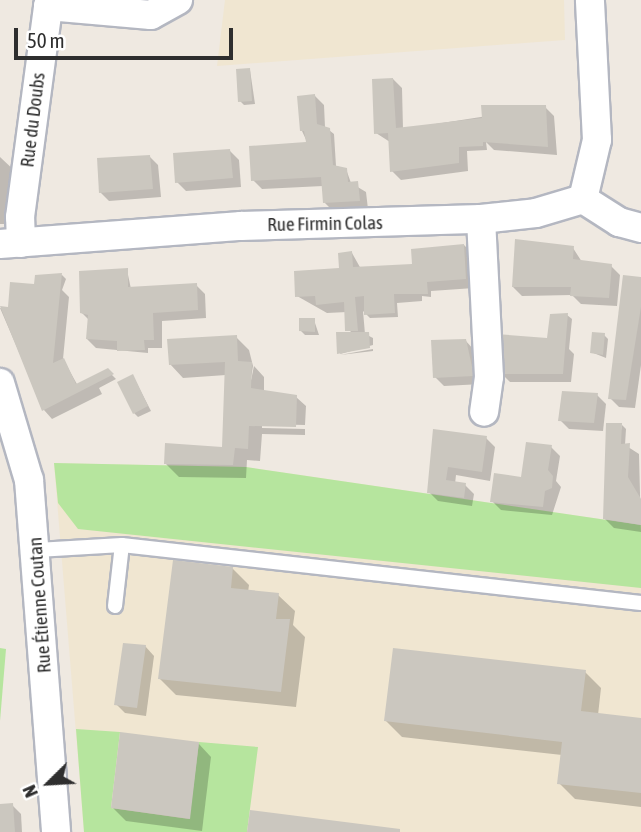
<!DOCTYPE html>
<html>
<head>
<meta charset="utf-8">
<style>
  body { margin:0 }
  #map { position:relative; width:641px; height:832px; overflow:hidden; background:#efe9e1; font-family:"Asap Condensed",sans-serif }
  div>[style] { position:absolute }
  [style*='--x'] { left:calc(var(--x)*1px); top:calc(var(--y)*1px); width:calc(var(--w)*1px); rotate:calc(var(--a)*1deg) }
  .education>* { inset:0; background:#f0e6d1 }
  .green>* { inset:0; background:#b6e59e }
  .shadow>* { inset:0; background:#0003 }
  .building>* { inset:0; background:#cbc7bf }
  .roads { filter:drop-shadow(2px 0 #b4b7c1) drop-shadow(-2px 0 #b4b7c1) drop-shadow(0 2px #b4b7c1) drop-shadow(0 -2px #b4b7c1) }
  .service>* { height:14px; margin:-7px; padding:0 7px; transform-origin:7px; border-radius:7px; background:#fff }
  .minor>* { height:28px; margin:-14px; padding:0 14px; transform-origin:14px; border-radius:14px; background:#fff }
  span { translate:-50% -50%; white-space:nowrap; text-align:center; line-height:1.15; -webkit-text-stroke:6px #fff; paint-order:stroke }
  .street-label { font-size:19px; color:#2e2e2e }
  .north { position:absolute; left:14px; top:748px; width:70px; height:70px; -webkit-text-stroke:5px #fff; paint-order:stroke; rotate:246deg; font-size:19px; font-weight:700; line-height:28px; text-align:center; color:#2e2e2e }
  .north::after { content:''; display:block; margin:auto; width:24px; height:32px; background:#2e2e2e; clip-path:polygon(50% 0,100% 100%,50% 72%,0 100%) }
  .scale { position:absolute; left:14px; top:28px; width:219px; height:32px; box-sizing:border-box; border:4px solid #2e2e2e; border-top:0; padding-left:9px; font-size:21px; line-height:24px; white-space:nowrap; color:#2e2e2e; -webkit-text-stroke:5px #fff; paint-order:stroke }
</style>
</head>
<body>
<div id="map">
  <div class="education">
    <i style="clip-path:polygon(225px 0,564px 0,565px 40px,217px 66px)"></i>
    <i style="clip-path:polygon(54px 463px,246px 467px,641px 525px,641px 832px,84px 832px)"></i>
  </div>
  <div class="green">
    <i style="clip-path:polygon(54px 463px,246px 467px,641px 525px,641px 588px,78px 529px,58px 503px)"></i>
    <i style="clip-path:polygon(0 648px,6px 649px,0 721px)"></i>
    <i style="clip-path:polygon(76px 729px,120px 732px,111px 808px,189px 819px,199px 742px,258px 747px,247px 832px,84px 832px)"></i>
  </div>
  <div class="shadow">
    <i style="clip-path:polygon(250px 70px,255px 104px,244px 105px,240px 101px)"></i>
    <i style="clip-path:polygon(393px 79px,402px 88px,403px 129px,545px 107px,554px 116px,557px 155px,494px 150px,486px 142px,487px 150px,467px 151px,468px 171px,401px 180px,392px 171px,390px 142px,376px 133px)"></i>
    <i style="clip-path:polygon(315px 96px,324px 105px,325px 127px,334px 134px,336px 166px,346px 169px,351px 183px,366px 192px,368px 209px,333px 211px,324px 202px,323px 186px,262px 189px,253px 180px,308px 144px,302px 131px)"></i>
    <i style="clip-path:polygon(230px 151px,239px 160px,241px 187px,186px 191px,177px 182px)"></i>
    <i style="clip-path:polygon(149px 156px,158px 165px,161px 197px,109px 201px,100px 192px)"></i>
    <i style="clip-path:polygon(0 157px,18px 174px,14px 224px,0 224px)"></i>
    <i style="clip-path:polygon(464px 245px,473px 254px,474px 288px,431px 291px,431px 297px,422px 296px,422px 301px,397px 303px,398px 317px,370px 318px,363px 311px,365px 334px,373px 338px,373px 345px,340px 354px,351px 334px,347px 312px,327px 313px,297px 296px,341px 270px,352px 253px,361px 269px,413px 266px)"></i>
    <i style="clip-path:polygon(573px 248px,582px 262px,611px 266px,620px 275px,617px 306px,581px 304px,572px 295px,522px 296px,513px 287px)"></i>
    <i style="clip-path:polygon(127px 270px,131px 289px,196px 285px,205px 294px,206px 318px,162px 321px,162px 348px,148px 348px,148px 353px,96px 348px,87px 339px,90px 321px,82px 313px,81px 273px)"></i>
    <i style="clip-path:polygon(62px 275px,66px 279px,62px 290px,69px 297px,63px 359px,78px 386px,108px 371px,116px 379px,99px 388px,102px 394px,52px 419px,44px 410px,0 308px,9px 309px,35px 286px)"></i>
    <i style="clip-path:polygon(641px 280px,641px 365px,635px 408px,619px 407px,610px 398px)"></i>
    <i style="clip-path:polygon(567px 315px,572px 319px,569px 349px,574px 354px,571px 382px,510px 382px,501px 373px,549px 343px)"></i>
    <i style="clip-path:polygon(314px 320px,319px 335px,305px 335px,301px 331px)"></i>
    <i style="clip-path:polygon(604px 335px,608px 339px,606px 358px,591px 352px)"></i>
    <i style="clip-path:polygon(236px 337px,249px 350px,253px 366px,249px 390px,254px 366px,264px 377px,264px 392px,296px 397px,306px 406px,305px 425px,262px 424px,262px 428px,305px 429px,305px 435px,262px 434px,260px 461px,247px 460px,246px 478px,179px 477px,166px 464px,223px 449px,226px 375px,183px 378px,170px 364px)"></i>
    <i style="clip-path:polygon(465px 340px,474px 350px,482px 384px,444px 386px,435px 377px)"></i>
    <i style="clip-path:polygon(373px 349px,373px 351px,340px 355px)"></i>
    <i style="clip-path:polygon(133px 376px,151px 411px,138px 417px,134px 413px)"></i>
    <i style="clip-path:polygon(597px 395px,606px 404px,603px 431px,569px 429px,560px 420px)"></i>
    <i style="clip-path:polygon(622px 425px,626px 429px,625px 445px,639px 454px,641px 532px,614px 528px,605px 519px)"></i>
    <i style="clip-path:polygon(434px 431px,486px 438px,495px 447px,490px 481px,456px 475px,455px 484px,465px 485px,474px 494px,472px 506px,438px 501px,429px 492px)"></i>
    <i style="clip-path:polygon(551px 447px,560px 456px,556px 481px,561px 487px,552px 515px,501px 510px,492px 501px,522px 479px)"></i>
    <i style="clip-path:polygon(232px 568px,249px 585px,248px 592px,278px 595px,295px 611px,293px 625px,305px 637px,296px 707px,176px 695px,160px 679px)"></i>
    <i style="clip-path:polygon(145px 646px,154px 656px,146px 716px,125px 713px,116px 704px)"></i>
    <i style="clip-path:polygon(585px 672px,601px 688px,598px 715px,641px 720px,641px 807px,575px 799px,559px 783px,562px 755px,402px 737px,386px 721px)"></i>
    <i style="clip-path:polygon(198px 743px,211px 757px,202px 831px,126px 821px,113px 808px)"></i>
    <i style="clip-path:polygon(12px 805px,21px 814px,22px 832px,0 832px,0 806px)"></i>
  </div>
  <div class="building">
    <i style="clip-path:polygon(250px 68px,252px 101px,238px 102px,236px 69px)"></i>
    <i style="clip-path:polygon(393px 78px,396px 128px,482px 118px,481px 105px,546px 105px,548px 147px,483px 142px,483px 146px,459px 147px,459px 163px,390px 172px,388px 133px,374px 134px,372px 79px)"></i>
    <i style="clip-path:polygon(315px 94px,317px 124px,330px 128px,333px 165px,347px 168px,348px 182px,358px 181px,360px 201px,323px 203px,321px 177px,251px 181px,249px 146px,306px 142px,304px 131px,300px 131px,297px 96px)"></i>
    <i style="clip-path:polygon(230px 149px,233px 178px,175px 183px,173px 153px)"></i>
    <i style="clip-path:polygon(150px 155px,153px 189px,99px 193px,97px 158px)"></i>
    <i style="clip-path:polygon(515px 239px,574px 246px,573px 259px,612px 264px,609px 298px,570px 296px,571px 287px,512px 287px)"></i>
    <i style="clip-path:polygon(464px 244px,466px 279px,427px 282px,428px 294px,394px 294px,395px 313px,364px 315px,364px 296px,355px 297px,358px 331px,345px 331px,344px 302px,316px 305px,315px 296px,295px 297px,294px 271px,339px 268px,338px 253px,352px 251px,353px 267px,412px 264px,411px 249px)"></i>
    <i style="clip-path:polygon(128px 268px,128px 287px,197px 283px,198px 310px,153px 313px,154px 340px,144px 340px,145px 350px,117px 351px,117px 341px,86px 339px,88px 315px,80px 313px,79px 271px)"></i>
    <i style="clip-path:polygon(62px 273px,53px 363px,64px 358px,76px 384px,108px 368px,114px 374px,42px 411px,0 306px,8px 307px,10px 282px,34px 284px,35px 275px)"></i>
    <i style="clip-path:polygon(623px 275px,641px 277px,641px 307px,626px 400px,608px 399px)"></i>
    <i style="clip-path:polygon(568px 313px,563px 374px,499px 374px,496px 334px,547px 338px,550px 314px)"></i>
    <i style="clip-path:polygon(299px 318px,315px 318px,315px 332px,299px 331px)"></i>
    <i style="clip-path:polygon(336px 332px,369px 332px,370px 348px,337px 354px)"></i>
    <i style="clip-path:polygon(592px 332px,605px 333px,603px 355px,590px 353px)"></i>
    <i style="clip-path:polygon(237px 335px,238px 361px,252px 362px,251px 388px,297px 395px,296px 427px,249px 426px,248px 449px,235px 448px,233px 465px,164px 464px,165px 443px,222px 447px,225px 362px,169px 365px,167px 339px)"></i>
    <i style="clip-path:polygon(466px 339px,474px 376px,433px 378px,431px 340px)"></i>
    <i style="clip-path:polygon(133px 374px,148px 406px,133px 414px,117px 382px)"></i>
    <i style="clip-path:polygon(562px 391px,598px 393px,594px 423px,558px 421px)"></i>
    <i style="clip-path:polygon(606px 423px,622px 423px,621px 444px,630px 443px,628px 477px,641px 499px,641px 525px,603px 519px)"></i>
    <i style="clip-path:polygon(433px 429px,487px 436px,482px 472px,448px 467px,446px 480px,466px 483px,464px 498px,427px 493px)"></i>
    <i style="clip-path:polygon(526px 442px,552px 445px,548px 470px,553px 476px,552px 488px,545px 491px,543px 507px,490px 502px,494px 473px,521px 477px)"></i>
    <i style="clip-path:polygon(173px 560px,233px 567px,231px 588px,279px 593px,276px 619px,290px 619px,281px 692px,158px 679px)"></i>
    <i style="clip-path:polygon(123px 643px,146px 645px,137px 708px,114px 705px)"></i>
    <i style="clip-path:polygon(393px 648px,586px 670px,581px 711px,641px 718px,641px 793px,557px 784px,562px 742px,384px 721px)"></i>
    <i style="clip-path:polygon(120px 732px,199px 742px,190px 819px,111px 808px)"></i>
    <i style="clip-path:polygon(13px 803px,15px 832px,0 832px,0 804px)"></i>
    <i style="clip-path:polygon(250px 810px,400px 829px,400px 832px,247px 832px)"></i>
  </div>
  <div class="roads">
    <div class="service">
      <i style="--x:37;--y:550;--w:85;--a:-3.4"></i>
      <i style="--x:122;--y:545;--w:522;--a:6.38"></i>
      <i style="--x:115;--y:606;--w:61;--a:-83.5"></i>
    </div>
    <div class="minor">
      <i style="--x:583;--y:199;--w:61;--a:-76.7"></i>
      <i style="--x:597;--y:140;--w:140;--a:-92.9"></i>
      <i style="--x:481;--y:219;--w:158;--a:87.1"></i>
      <i style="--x:489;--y:377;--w:35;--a:98"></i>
      <i style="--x:21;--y:243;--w:26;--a:-92"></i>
      <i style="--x:20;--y:217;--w:213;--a:-82.4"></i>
      <i style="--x:48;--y:6;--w:103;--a:5"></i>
      <i style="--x:151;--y:15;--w:31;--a:-29"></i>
      <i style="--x:0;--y:244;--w:242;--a:-4.3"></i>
      <i style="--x:241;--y:226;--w:240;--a:-1.7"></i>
      <i style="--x:481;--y:219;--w:55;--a:-6.2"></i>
      <i style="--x:536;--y:213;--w:49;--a:-16.6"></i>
      <i style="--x:583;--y:199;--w:43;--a:32.6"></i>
      <i style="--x:619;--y:222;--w:23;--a:15"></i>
      <i style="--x:0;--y:383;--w:101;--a:73.4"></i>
      <i style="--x:29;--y:480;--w:353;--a:85.6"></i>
    </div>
  </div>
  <div class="street-label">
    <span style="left:33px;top:120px;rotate:-83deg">Rue du Doubs</span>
    <span style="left:325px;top:224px;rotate:-1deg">Rue Firmin Colas</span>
    <span style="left:40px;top:605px;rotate:-94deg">Rue Étienne Coutan</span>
  </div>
  <div class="north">N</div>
  <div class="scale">50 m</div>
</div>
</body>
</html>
